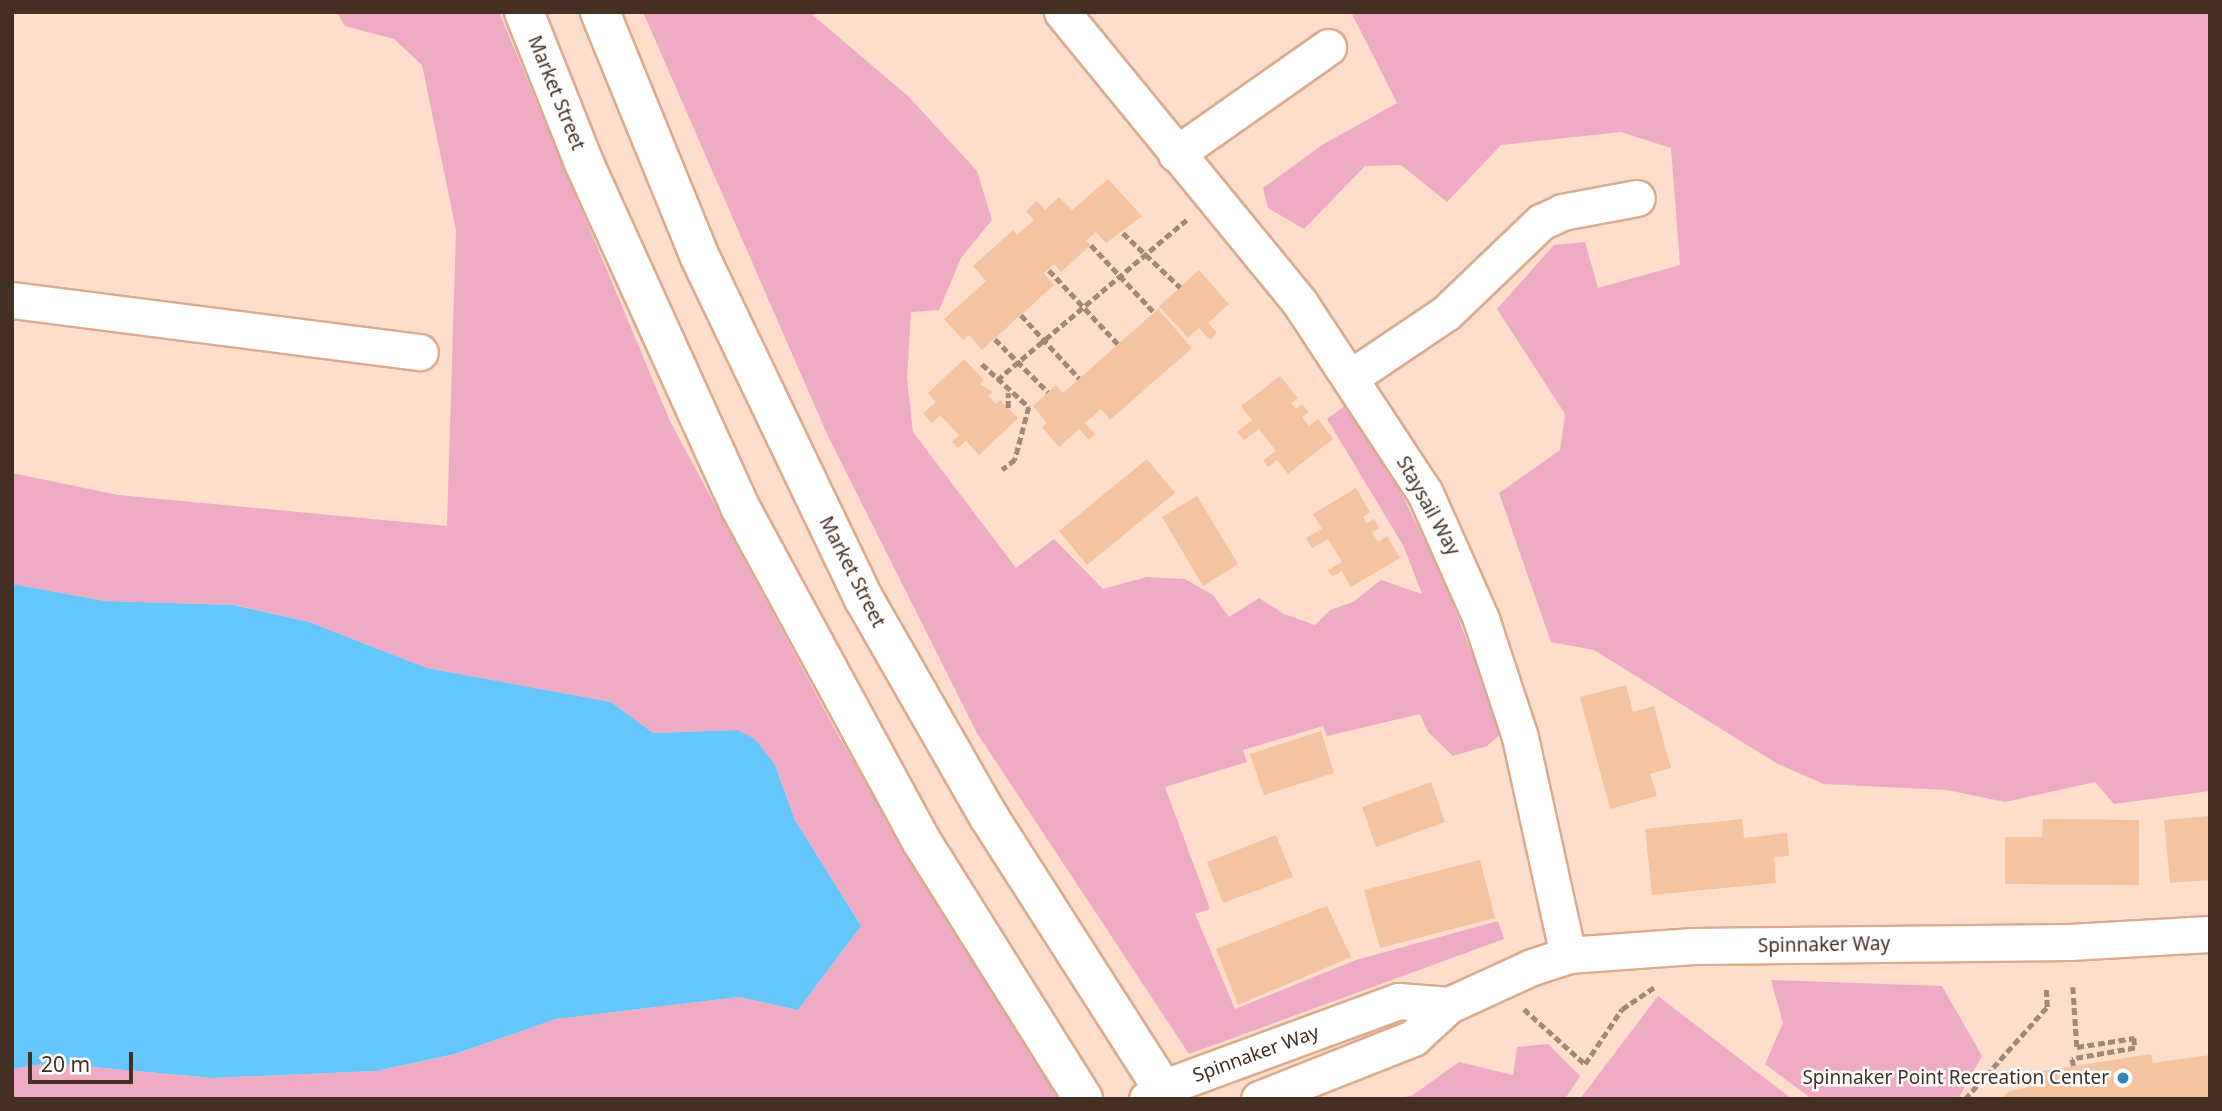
<!DOCTYPE html>
<html>
<head>
<meta charset="utf-8">
<style>
  body { margin:0 }
  #map { position:relative; width:2222px; height:1111px; overflow:hidden; background:#fddecb; font-family:"Noto Sans",sans-serif }
  div>[style] { position:absolute }
  [style*='--x'] { left:calc(var(--x)*1px); top:calc(var(--y)*1px); width:calc(var(--w)*1px); rotate:calc(var(--a)*1deg) }
  .green>* { inset:0; background:#efabc4 }
  .water>* { inset:0; background:#65c6fc }
  .building>* { inset:0; background:#f4c3a2 }
  .path>* { height:4.5px; margin-top:-2.25px; transform-origin:0; background:repeating-linear-gradient(90deg,#a28878 0 7px,transparent 0 10.5px) }
  .roads { filter:drop-shadow(2px 0 #dbab8b) drop-shadow(-2px 0 #dbab8b) drop-shadow(0 2px #dbab8b) drop-shadow(0 -2px #dbab8b) }
  .minor>* { height:35px; margin:-17.5px; padding:0 17.5px; transform-origin:17.5px; border-radius:17.5px; background:#fff }
  .major>* { height:38px; margin:-19px; padding:0 19px; transform-origin:19px; border-radius:19px; background:#fff }
  .dots>* { width:19px; height:19px; translate:-50% -50%; box-sizing:border-box; border:4px solid #fff; border-radius:50% }
  span { translate:-50% -50%; white-space:nowrap; text-align:center; line-height:1.15; -webkit-text-stroke:5px #fff; paint-order:stroke }
  .street-label { font-size:19px; color:#443023 }
  .poi-label { font-size:19px; color:#443023 }
  .right { translate:-100% -50%; text-align:right }
  .frame { position:absolute; inset:0; border:14px solid #443023; pointer-events:none }
  .scale { position:absolute; left:28px; top:1052px; width:105px; height:32px; box-sizing:border-box; border:4px solid #443023; border-top:0; padding-left:9px; font-size:21px; line-height:24px; white-space:nowrap; color:#443023; -webkit-text-stroke:5px #fff; paint-order:stroke }
</style>
</head>
<body>
<div id="map">
  <div class="green">
    <i style="clip-path:polygon(337px 12px,499px 12px,670px 421px,839px 737px,1060px 1099px,12px 1099px,12px 1069px,50px 1063px,212px 1078px,376px 1071px,456px 1054px,556px 1019px,739px 997px,798px 1010px,861px 926px,795px 820px,775px 765px,737px 730px,653px 733px,611px 702px,427px 668px,309px 622px,235px 605px,105px 601px,12px 584px,12px 473px,118px 495px,447px 526px,456px 230px,422px 65px,394px 39px,345px 26px)"></i>
    <i style="clip-path:polygon(643px 12px,809px 12px,908px 96px,977px 171px,992px 220px,961px 258px,939px 310px,911px 312px,907px 378px,913px 432px,1016px 568px,1054px 539px,1103px 589px,1147px 577px,1185px 579px,1213px 595px,1229px 617px,1259px 598px,1284px 614px,1315px 625px,1330px 610px,1353px 602px,1381px 580px,1422px 594px,1404px 547px,1327px 419px,1346px 405px,1396px 483px,1441px 573px,1502px 733px,1487px 746px,1453px 756px,1428px 732px,1420px 714px,1327px 736px,1323px 726px,1243px 750px,1247px 762px,1165px 787px,1210px 909px,1195px 914px,1235px 1009px,1356px 960px,1498px 921px,1504px 939px,1189px 1054px,977px 733px,827px 434px)"></i>
    <i style="clip-path:polygon(1351px 12px,2210px 12px,2210px 791px,2114px 804px,2095px 782px,2005px 802px,1947px 790px,1824px 784px,1776px 763px,1594px 650px,1551px 642px,1499px 493px,1560px 450px,1565px 414px,1497px 309px,1554px 245px,1585px 242px,1598px 288px,1680px 265px,1671px 148px,1621px 132px,1501px 145px,1447px 202px,1401px 165px,1365px 166px,1304px 229px,1268px 208px,1263px 188px,1322px 145px,1397px 103px)"></i>
    <i style="clip-path:polygon(1771px 980px,1942px 986px,1982px 1056px,1958px 1099px,1812px 1099px,1765px 1064px,1783px 1023px)"></i>
    <i style="clip-path:polygon(1658px 996px,1792px 1099px,1580px 1099px)"></i>
    <i style="clip-path:polygon(1548px 1044px,1580px 1076px,1565px 1099px,1398px 1099px,1413px 1095px,1459px 1062px,1513px 1075px,1517px 1047px)"></i>
  </div>
  <div class="water">
    <i style="clip-path:polygon(12px 584px,105px 601px,234px 605px,309px 622px,427px 668px,611px 702px,653px 733px,737px 730px,755px 739px,775px 765px,795px 820px,861px 926px,798px 1010px,739px 997px,556px 1019px,455px 1054px,376px 1071px,212px 1078px,50px 1063px,12px 1069px)"></i>
  </div>
  <div class="building">
    <i style="clip-path:polygon(1108px 179px,1142px 216px,1106px 243px,1096px 232px,1086px 241px,1091px 245px,1061px 272px,1054px 264px,1044px 273px,1054px 285px,982px 350px,969px 335px,963px 340px,944px 319px,986px 281px,973px 266px,1013px 230px,1017px 235px,1034px 220px,1026px 211px,1037px 201px,1045px 210px,1059px 197px,1072px 210px)"></i>
    <i style="clip-path:polygon(1199px 270px,1229px 304px,1208px 323px,1217px 333px,1210px 340px,1199px 328px,1188px 338px,1159px 306px)"></i>
    <i style="clip-path:polygon(1158px 309px,1192px 348px,1110px 420px,1101px 409px,1085px 423px,1095px 434px,1089px 440px,1079px 429px,1059px 447px,1042px 427px,1047px 423px,1033px 406px,1056px 385px,1063px 393px)"></i>
    <i style="clip-path:polygon(964px 359px,984px 380px,980px 384px,993px 392px,988px 396px,996px 404px,1000px 400px,1018px 418px,979px 455px,966px 441px,958px 448px,952px 442px,959px 435px,940px 415px,932px 423px,923px 413px,936px 402px,928px 393px)"></i>
    <i style="clip-path:polygon(1280px 376px,1298px 398px,1291px 403px,1296px 409px,1302px 404px,1309px 412px,1302px 417px,1309px 426px,1318px 419px,1333px 439px,1288px 474px,1277px 460px,1268px 467px,1263px 460px,1276px 451px,1259px 429px,1244px 440px,1237px 432px,1252px 420px,1241px 406px)"></i>
    <i style="clip-path:polygon(1147px 459px,1175px 493px,1087px 565px,1059px 531px)"></i>
    <i style="clip-path:polygon(1356px 488px,1370px 512px,1363px 517px,1367px 523px,1374px 519px,1379px 528px,1372px 532px,1378px 542px,1387px 536px,1400px 558px,1351px 587px,1342px 571px,1332px 577px,1328px 570px,1342px 562px,1328px 539px,1312px 548px,1306px 538px,1322px 529px,1313px 514px)"></i>
    <i style="clip-path:polygon(1197px 496px,1238px 564px,1203px 586px,1162px 517px)"></i>
    <i style="clip-path:polygon(1626px 685px,1633px 712px,1654px 706px,1671px 768px,1650px 774px,1657px 796px,1610px 809px,1580px 697px)"></i>
    <i style="clip-path:polygon(1321px 731px,1334px 773px,1264px 795px,1250px 754px)"></i>
    <i style="clip-path:polygon(1431px 782px,1445px 822px,1376px 847px,1362px 807px)"></i>
    <i style="clip-path:polygon(2210px 816px,2210px 880px,2170px 883px,2164px 820px)"></i>
    <i style="clip-path:polygon(1742px 819px,1744px 838px,1787px 833px,1789px 856px,1774px 857px,1776px 883px,1652px 895px,1645px 829px)"></i>
    <i style="clip-path:polygon(2043px 819px,2139px 820px,2139px 885px,2005px 884px,2005px 837px,2042px 837px)"></i>
    <i style="clip-path:polygon(1276px 835px,1293px 877px,1223px 903px,1207px 862px)"></i>
    <i style="clip-path:polygon(1480px 860px,1495px 918px,1380px 948px,1364px 890px)"></i>
    <i style="clip-path:polygon(1327px 906px,1351px 957px,1238px 1005px,1216px 949px)"></i>
    <i style="clip-path:polygon(2151px 1054px,2153px 1063px,2210px 1055px,2210px 1099px,2000px 1099px,2010px 1091px,2037px 1085px,2036px 1072px)"></i>
  </div>
  <div class="path">
    <i style="--x:1123;--y:233;--w:79;--a:43.5"></i>
    <i style="--x:1091;--y:245;--w:92;--a:46.8"></i>
    <i style="--x:1049;--y:270;--w:101;--a:47"></i>
    <i style="--x:1021;--y:315;--w:86;--a:47.4"></i>
    <i style="--x:995;--y:339;--w:75;--a:45"></i>
    <i style="--x:982;--y:364;--w:64;--a:42.5"></i>
    <i style="--x:1029;--y:407;--w:55;--a:104.8"></i>
    <i style="--x:1015;--y:460;--w:16;--a:142"></i>
    <i style="--x:997;--y:380;--w:248;--a:-40.2"></i>
    <i style="--x:1008;--y:408;--w:15;--a:-90"></i>
    <i style="--x:2073;--y:987;--w:60;--a:86.2"></i>
    <i style="--x:2077;--y:1047;--w:58;--a:-9"></i>
    <i style="--x:2134;--y:1038;--w:10;--a:84"></i>
    <i style="--x:2135;--y:1048;--w:64;--a:170.1"></i>
    <i style="--x:2072;--y:1059;--w:7;--a:74"></i>
    <i style="--x:1524;--y:1009;--w:82;--a:42"></i>
    <i style="--x:1585;--y:1064;--w:66;--a:-56.1"></i>
    <i style="--x:1622;--y:1009;--w:41;--a:-34.1"></i>
    <i style="--x:1965;--y:1099;--w:123;--a:-48.3"></i>
    <i style="--x:2047;--y:1007;--w:19;--a:-93"></i>
  </div>
  <div class="roads">
    <div class="minor">
      <i style="--x:1062;--y:12;--w:376;--a:50.7"></i>
      <i style="--x:1300;--y:303;--w:227;--a:56.7"></i>
      <i style="--x:1425;--y:493;--w:138;--a:66"></i>
      <i style="--x:1481;--y:619;--w:124;--a:71.7"></i>
      <i style="--x:1520;--y:737;--w:223;--a:77.6"></i>
      <i style="--x:1176;--y:154;--w:186;--a:-35.1"></i>
      <i style="--x:12;--y:300;--w:411;--a:7.3"></i>
      <i style="--x:1351;--y:377;--w:115;--a:-34"></i>
      <i style="--x:1446;--y:313;--w:132;--a:-43.8"></i>
      <i style="--x:1541;--y:222;--w:23;--a:-25"></i>
      <i style="--x:1562;--y:212;--w:76;--a:-10.6"></i>
      <i style="--x:1147;--y:1099;--w:19;--a:-36"></i>
      <i style="--x:1162;--y:1088;--w:252;--a:-20.2"></i>
      <i style="--x:1399;--y:1001;--w:50;--a:4.6"></i>
      <i style="--x:1259;--y:1099;--w:166;--a:-21.6"></i>
      <i style="--x:1413;--y:1038;--w:49;--a:-42.5"></i>
      <i style="--x:1449;--y:1005;--w:91;--a:-24.6"></i>
      <i style="--x:1532;--y:967;--w:38;--a:-18"></i>
      <i style="--x:1568;--y:955;--w:125;--a:-4.1"></i>
      <i style="--x:1693;--y:946;--w:377;--a:-0.6"></i>
      <i style="--x:2070;--y:942;--w:140;--a:-3.3"></i>
    </div>
    <div class="major">
      <i style="--x:524;--y:12;--w:162;--a:68.3"></i>
      <i style="--x:584;--y:163;--w:378;--a:65.6"></i>
      <i style="--x:740;--y:507;--w:381;--a:61.5"></i>
      <i style="--x:922;--y:842;--w:303;--a:57.9"></i>
      <i style="--x:600;--y:12;--w:262;--a:67.8"></i>
      <i style="--x:699;--y:255;--w:382;--a:64.4"></i>
      <i style="--x:864;--y:599;--w:251;--a:60.2"></i>
      <i style="--x:989;--y:817;--w:335;--a:57.4"></i>
    </div>
  </div>
  <div class="dots">
    <i style="left:2123px;top:1078px;background:#2d87b5"></i>
  </div>
  <div class="street-label">
    <span style="left:556px;top:93px;rotate:68deg">Market Street</span>
    <span style="left:1428px;top:506px;rotate:61deg">Staysail Way</span>
    <span style="left:852px;top:572px;rotate:63deg">Market Street</span>
    <span style="left:1824px;top:945px;rotate:-1deg">Spinnaker Way</span>
    <span style="left:1256px;top:1054px;rotate:-20deg">Spinnaker Way</span>
  </div>
  <div class="poi-label">
    <span class="right" style="left:2109px;top:1078px">Spinnaker Point Recreation Center</span>
  </div>
  <div class="frame"></div>
  <div class="scale">20 m</div>
</div>
</body>
</html>
